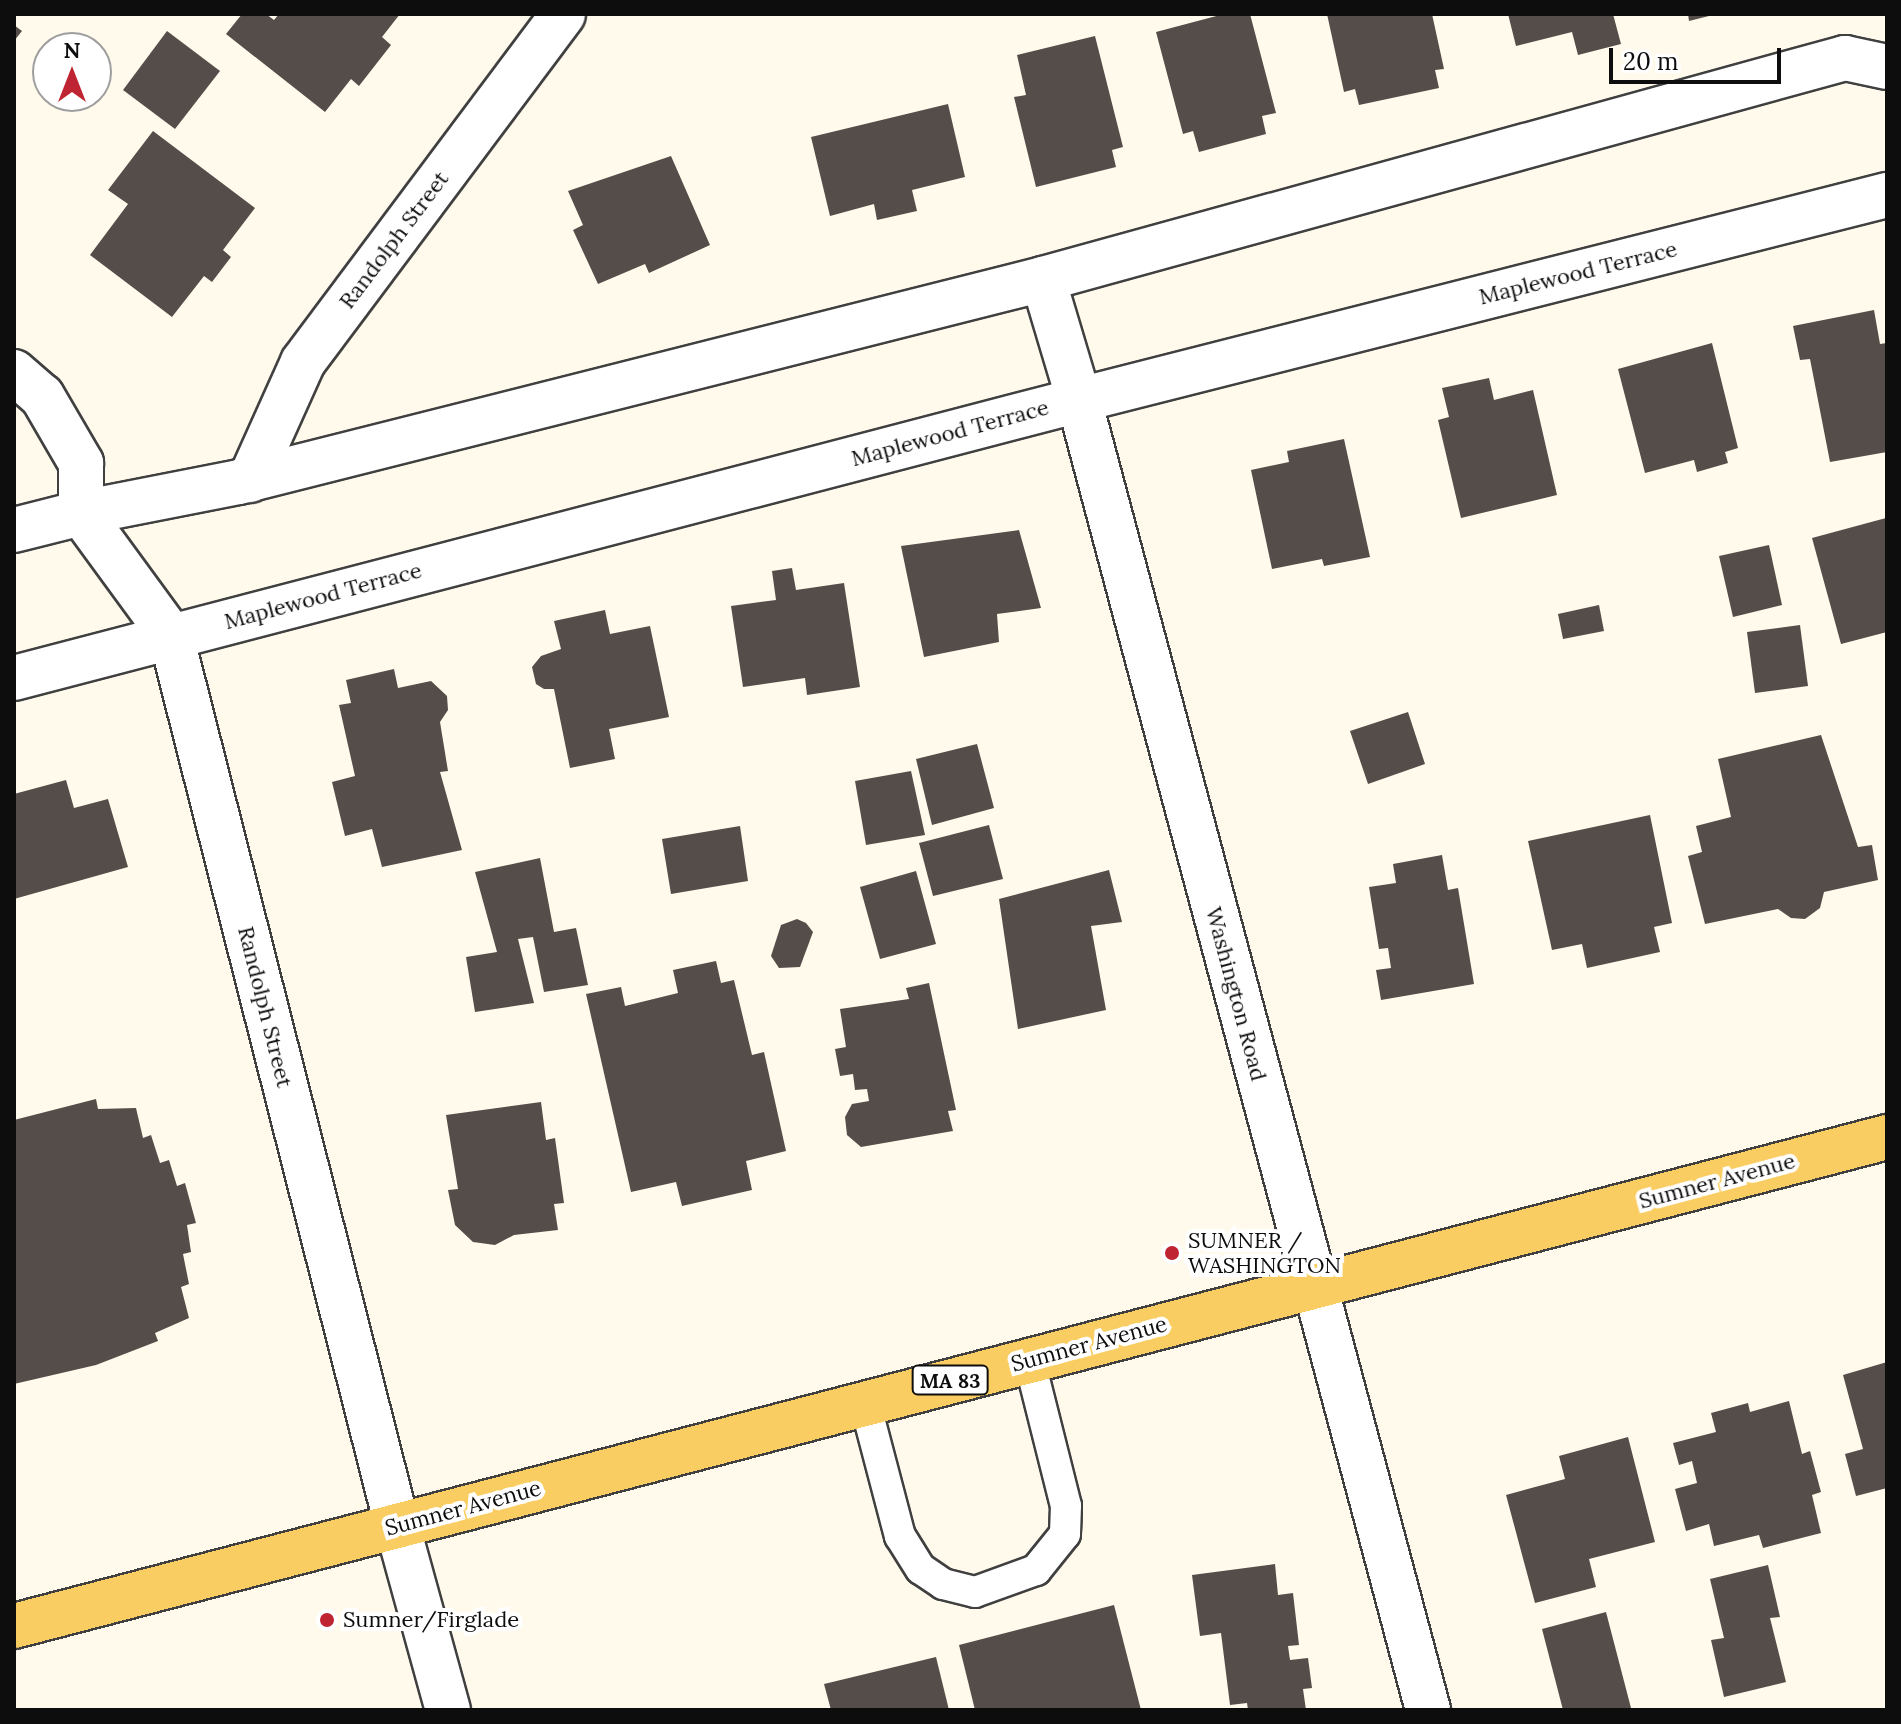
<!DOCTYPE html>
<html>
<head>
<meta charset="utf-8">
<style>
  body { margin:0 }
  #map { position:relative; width:1901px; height:1724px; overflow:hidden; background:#fffaec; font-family:Lora,serif }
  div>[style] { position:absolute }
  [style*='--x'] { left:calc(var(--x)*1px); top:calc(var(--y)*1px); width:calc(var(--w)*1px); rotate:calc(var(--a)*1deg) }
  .building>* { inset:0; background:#554d49 }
  .roads { filter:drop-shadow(2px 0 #404040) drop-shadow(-2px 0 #404040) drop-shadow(0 2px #404040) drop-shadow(0 -2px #404040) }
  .service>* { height:30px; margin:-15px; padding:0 15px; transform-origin:15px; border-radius:15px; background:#fff }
  .minor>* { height:44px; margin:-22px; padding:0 22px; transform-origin:22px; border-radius:22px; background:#fff }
  .primary>* { height:44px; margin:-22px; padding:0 22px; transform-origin:22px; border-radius:22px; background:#facd62 }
  .dots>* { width:22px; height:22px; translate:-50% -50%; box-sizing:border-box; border:4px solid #fff; border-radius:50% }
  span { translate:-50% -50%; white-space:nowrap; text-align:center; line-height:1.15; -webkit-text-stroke:8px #fff; paint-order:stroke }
  .shield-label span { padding:2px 6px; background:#fff; border:2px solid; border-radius:6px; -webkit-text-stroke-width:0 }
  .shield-label { font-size:20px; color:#0d0d0d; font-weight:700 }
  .street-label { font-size:22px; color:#0d0d0d }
  .poi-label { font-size:22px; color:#0d0d0d }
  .left { translate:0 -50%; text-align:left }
  .frame { position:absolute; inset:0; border:16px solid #0d0d0d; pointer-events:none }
  .north { position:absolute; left:32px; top:32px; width:80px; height:80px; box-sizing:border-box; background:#fff; border:2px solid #9e9e9e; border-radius:50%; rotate:0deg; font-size:22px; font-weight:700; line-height:32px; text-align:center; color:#0d0d0d }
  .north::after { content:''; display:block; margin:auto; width:28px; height:36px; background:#be2432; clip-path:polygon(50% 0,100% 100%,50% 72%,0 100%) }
  .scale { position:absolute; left:1609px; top:48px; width:172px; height:36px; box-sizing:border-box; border:4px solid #0d0d0d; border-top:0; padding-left:10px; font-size:24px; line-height:28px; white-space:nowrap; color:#0d0d0d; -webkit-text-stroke:6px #fff; paint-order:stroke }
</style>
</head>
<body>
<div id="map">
  <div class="building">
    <i style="clip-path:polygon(242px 14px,266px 14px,274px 20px,279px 14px,400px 14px,382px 37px,391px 45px,359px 86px,351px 79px,325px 112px,226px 34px)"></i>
    <i style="clip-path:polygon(1224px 14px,1250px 14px,1276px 113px,1262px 116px,1266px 134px,1199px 152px,1193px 131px,1183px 134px,1156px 32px)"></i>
    <i style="clip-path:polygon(1327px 14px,1432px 14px,1444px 69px,1435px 70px,1439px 88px,1359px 105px,1355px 89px,1344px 92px)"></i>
    <i style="clip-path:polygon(1508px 14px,1613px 14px,1621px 44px,1578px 55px,1572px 32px,1516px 46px)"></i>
    <i style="clip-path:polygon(1688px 14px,1713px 14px,1713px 15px,1689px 21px)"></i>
    <i style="clip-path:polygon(14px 25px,22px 31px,14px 41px)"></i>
    <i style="clip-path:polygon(167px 31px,220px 71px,175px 129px,123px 90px)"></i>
    <i style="clip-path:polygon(1095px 36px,1123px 147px,1112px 150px,1116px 167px,1036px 187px,1014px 97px,1026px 95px,1017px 55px)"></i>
    <i style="clip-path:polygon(948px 104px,965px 177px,912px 190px,917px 211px,877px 220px,874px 204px,830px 216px,811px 137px)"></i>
    <i style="clip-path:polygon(153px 131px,255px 208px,223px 250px,231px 257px,212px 282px,204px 276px,172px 317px,90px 255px,128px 204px,108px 190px)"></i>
    <i style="clip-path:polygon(671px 156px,710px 245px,649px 273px,645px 264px,598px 284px,573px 230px,583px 225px,568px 191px)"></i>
    <i style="clip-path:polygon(1874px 310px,1880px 344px,1887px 343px,1887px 452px,1830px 462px,1810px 359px,1800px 360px,1793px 326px)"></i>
    <i style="clip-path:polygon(1712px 343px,1738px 448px,1725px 452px,1728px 463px,1697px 472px,1694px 460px,1645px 473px,1618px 369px)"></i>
    <i style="clip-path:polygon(1489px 378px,1494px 400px,1533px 390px,1557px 495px,1461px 518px,1438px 420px,1449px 417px,1442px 388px)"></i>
    <i style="clip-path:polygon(1344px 439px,1370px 557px,1324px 566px,1322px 559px,1272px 569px,1251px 470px,1289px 462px,1287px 451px)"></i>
    <i style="clip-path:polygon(1886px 518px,1887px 632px,1841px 644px,1812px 538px)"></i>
    <i style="clip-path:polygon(1019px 530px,1041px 608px,997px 614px,999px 642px,924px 657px,901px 546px)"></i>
    <i style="clip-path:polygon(1769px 545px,1782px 605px,1733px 617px,1719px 556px)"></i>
    <i style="clip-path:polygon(792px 568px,796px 590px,844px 583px,860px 687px,807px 695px,805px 678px,743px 687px,731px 606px,776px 600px,772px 571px)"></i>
    <i style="clip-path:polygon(1599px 605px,1604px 631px,1563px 639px,1558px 614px)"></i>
    <i style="clip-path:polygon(605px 610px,610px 634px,650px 626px,669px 717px,609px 729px,615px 759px,570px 768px,554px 689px,544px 689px,536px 684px,532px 667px,541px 656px,561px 649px,554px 621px)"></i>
    <i style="clip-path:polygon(1800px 625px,1808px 686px,1755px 693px,1747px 632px)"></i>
    <i style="clip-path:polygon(394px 669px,398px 688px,431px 681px,447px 696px,448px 710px,440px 722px,448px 771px,440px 772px,462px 850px,382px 867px,372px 829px,345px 836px,332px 782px,355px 776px,339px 705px,351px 703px,346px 680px)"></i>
    <i style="clip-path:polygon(1408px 712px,1425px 764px,1368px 784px,1350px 731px)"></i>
    <i style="clip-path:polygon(1821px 735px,1858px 847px,1872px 845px,1878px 880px,1824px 892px,1820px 908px,1805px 919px,1791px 918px,1778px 909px,1705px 924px,1688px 856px,1702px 852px,1696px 826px,1731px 817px,1718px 759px)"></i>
    <i style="clip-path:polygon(977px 744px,994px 808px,932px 825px,916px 759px)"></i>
    <i style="clip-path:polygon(911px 771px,925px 835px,866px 845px,855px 781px)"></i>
    <i style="clip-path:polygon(66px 780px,74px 808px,108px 799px,128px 867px,14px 899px,14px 794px)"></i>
    <i style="clip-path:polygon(1650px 815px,1672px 923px,1654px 927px,1660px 952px,1587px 968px,1582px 944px,1552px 950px,1528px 841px)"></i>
    <i style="clip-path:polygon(989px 825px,1003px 879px,933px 896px,919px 843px)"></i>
    <i style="clip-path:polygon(740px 826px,748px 881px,671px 894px,662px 839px)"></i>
    <i style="clip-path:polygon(1442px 855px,1448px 890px,1458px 888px,1474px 984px,1381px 1000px,1376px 970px,1391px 968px,1388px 948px,1379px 949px,1369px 887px,1396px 883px,1393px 864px)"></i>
    <i style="clip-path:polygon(540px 858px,554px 932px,576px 928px,588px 985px,544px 992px,533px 937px,518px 939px,534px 1003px,475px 1012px,466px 957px,497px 952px,475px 872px)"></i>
    <i style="clip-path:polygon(1109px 870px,1122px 922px,1091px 926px,1106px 1010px,1018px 1029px,999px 899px)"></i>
    <i style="clip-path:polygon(916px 871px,936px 944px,880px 959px,860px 887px)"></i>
    <i style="clip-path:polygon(797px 919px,806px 923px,813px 932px,800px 967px,779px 968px,771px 956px,781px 925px)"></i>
    <i style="clip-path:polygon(716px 961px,721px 983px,734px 980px,752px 1055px,764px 1052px,786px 1151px,746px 1161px,752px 1190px,682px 1206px,676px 1182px,631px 1192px,586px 994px,621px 987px,625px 1006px,678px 993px,673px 970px)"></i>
    <i style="clip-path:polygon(929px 983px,956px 1110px,948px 1111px,953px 1131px,861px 1147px,847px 1135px,845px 1117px,852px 1104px,869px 1101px,867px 1089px,855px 1090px,853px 1074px,840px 1076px,835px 1049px,846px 1047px,840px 1009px,909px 999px,906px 988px)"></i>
    <i style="clip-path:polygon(96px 1099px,98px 1109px,136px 1108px,143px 1138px,151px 1135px,160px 1163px,169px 1160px,177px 1186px,185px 1183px,196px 1223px,187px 1225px,191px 1252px,183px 1254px,189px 1284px,181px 1287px,189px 1318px,155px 1333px,158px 1341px,96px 1365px,14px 1384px,14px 1120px)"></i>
    <i style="clip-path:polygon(541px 1102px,546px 1140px,555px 1138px,564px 1203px,554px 1204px,558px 1230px,514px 1235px,495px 1245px,473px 1242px,455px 1225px,448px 1190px,458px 1189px,446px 1115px)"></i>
    <i style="clip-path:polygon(1887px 1362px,1887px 1488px,1856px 1496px,1845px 1454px,1863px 1449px,1843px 1375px)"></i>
    <i style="clip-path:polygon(1789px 1401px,1802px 1454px,1810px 1451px,1821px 1492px,1812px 1495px,1821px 1533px,1763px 1548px,1759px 1535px,1714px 1546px,1709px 1524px,1686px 1531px,1675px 1489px,1697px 1483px,1692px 1461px,1679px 1465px,1673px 1443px,1716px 1432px,1711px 1413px,1748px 1403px,1750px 1412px)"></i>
    <i style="clip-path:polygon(1628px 1437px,1655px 1542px,1589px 1559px,1596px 1587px,1535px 1603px,1506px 1495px,1565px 1479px,1559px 1456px)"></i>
    <i style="clip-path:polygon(1275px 1564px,1278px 1595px,1293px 1593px,1299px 1645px,1288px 1646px,1290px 1660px,1308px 1658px,1312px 1688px,1303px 1689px,1306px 1710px,1248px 1710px,1247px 1703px,1230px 1705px,1221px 1633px,1200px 1636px,1192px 1575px)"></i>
    <i style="clip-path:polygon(1768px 1565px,1780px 1617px,1770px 1618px,1786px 1682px,1724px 1697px,1711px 1640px,1724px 1638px,1710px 1579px)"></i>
    <i style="clip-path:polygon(1114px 1605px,1141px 1710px,975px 1710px,959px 1645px)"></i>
    <i style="clip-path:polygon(1606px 1612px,1631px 1708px,1563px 1710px,1542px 1629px)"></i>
    <i style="clip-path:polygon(936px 1657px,949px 1710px,831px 1710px,824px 1684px)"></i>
  </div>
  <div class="roads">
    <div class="service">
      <i style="--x:865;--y:1403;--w:138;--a:75.3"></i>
      <i style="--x:900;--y:1536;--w:39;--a:58"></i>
      <i style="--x:921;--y:1569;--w:27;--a:34"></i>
      <i style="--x:943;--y:1584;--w:33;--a:14"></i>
      <i style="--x:975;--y:1592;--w:65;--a:-19.8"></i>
      <i style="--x:1036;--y:1570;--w:46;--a:-51.1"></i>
      <i style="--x:1065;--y:1534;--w:28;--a:-88"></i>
      <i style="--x:1066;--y:1506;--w:152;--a:-104.1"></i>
    </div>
    <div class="minor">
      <i style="--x:1043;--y:279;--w:126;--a:73.4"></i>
      <i style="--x:1079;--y:400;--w:1356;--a:75.08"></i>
      <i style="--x:14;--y:372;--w:37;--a:41"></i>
      <i style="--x:42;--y:396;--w:78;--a:59.8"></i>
      <i style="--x:81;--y:463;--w:50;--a:90"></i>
      <i style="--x:250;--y:480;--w:129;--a:-65.8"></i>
      <i style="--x:303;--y:362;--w:434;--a:-53.2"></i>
      <i style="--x:81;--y:513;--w:152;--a:53.8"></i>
      <i style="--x:171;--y:636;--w:917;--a:75.74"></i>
      <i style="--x:397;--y:1525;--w:192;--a:74.6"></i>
      <i style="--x:14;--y:530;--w:69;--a:-14.2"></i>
      <i style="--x:81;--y:513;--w:161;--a:-11.1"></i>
      <i style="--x:239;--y:482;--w:829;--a:-14.17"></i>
      <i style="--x:1043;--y:279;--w:832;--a:-15.41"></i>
      <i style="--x:1845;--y:58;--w:43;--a:12.1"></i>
      <i style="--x:14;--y:678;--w:1101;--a:-14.63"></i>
      <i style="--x:1079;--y:400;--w:834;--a:-14.24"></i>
    </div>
    <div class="primary">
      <i style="--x:14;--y:1626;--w:1936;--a:-14.63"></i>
    </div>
  </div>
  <div class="dots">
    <i style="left:1172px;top:1253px;background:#be2432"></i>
    <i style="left:327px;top:1620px;background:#be2432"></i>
  </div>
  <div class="shield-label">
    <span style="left:950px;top:1380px">MA 83</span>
  </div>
  <div class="street-label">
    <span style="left:394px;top:240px;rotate:-53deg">Randolph Street</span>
    <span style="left:1578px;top:273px;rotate:-14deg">Maplewood Terrace</span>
    <span style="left:950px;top:433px;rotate:-15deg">Maplewood Terrace</span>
    <span style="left:323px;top:596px;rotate:-15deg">Maplewood Terrace</span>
    <span style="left:1236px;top:994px;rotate:75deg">Washington Road</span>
    <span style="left:265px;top:1007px;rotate:76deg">Randolph Street</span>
    <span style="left:1717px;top:1181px;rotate:-15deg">Sumner Avenue</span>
    <span style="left:1089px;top:1344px;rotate:-15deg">Sumner Avenue</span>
    <span style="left:463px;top:1508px;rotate:-15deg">Sumner Avenue</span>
  </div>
  <div class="poi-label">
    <span class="left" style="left:1188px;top:1253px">SUMNER /<br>WASHINGTON</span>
    <span class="left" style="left:343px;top:1620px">Sumner/Firglade</span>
  </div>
  <div class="frame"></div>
  <div class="north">N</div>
  <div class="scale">20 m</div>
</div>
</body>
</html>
